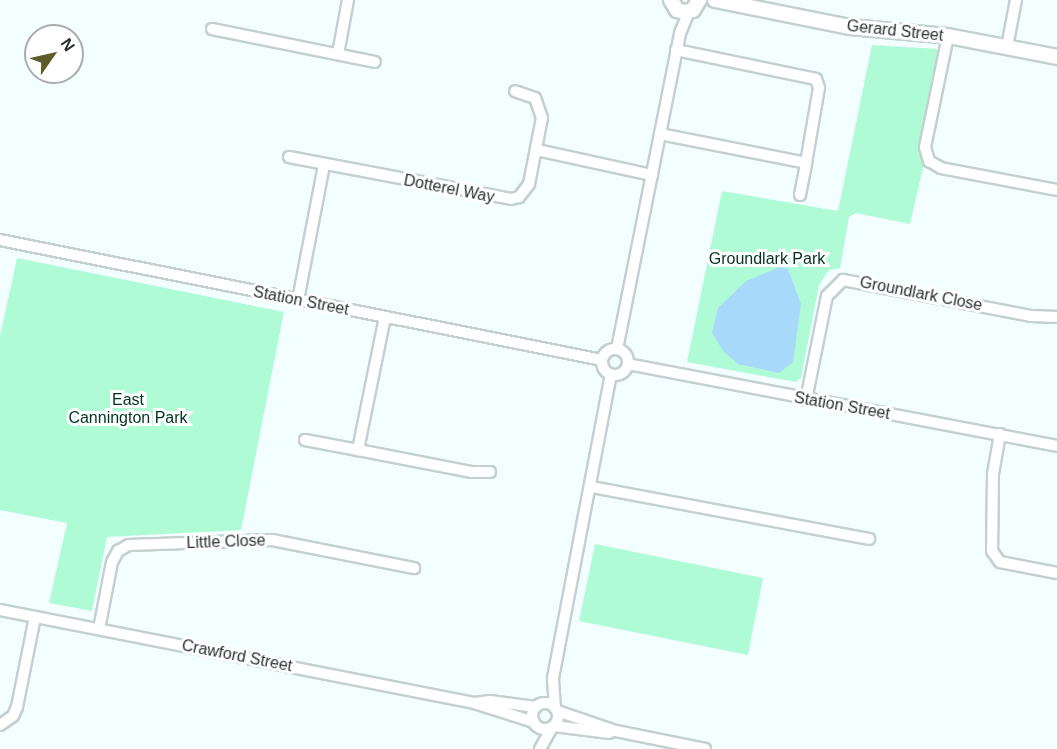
<!DOCTYPE html>
<html>
<head>
<meta charset="utf-8">
<style>
  body { margin:0 }
  #map { position:relative; width:1057px; height:749px; overflow:hidden; background:#f2feff; font-family:Arial,sans-serif }
  div>[style] { position:absolute }
  [style*='--x'] { left:calc(var(--x)*1px); top:calc(var(--y)*1px); width:calc(var(--w)*1px); rotate:calc(var(--a)*1deg) }
  .green>* { inset:0; background:#affbd5 }
  .water>* { inset:0; background:#a6d9fa }
  .roads { filter:drop-shadow(2px 0 #c4d0d0) drop-shadow(-2px 0 #c4d0d0) drop-shadow(0 2px #c4d0d0) drop-shadow(0 -2px #c4d0d0) }
  .minor>* { height:10px; margin:-5px; padding:0 5px; transform-origin:5px; border-radius:5px; background:#fff }
  .minor>.ring { margin:-5px; padding:0; box-sizing:content-box; background:none; border:10px solid #fff; border-radius:50% }
  .tertiary>* { height:14px; margin:-7px; padding:0 7px; transform-origin:7px; border-radius:7px; background:#fff }
  span { translate:-50% -50%; white-space:nowrap; text-align:center; line-height:1.15; -webkit-text-stroke:6px #fff; paint-order:stroke }
  .street-label { font-size:16px; color:#2a2f2f }
  .park-label { font-size:16px; color:#033220 }
  .north { position:absolute; left:24px; top:24px; width:60px; height:60px; box-sizing:border-box; background:#fff; border:2px solid #aaacac; border-radius:50%; rotate:56deg; font-size:16px; font-weight:700; line-height:24px; text-align:center; color:#2a2f2f }
  .north::after { content:''; display:block; margin:auto; width:21px; height:27px; background:#5e5c28; clip-path:polygon(50% 0,100% 100%,50% 72%,0 100%) }
</style>
</head>
<body>
<div id="map">
  <div class="green">
    <i style="clip-path:polygon(872px 45px,937px 49px,940px 56px,921px 157px,924px 164px,910px 224px,856px 213px,849px 217px,840px 268px,829px 270px,819px 285px,801px 378px,796px 382px,687px 362px,722px 191px,838px 211px)"></i>
    <i style="clip-path:polygon(17px 258px,284px 312px,241px 530px,107px 537px,92px 611px,49px 603px,67px 523px,0 510px,0 336px)"></i>
    <i style="clip-path:polygon(595px 544px,763px 578px,748px 655px,579px 621px)"></i>
  </div>
  <div class="water">
    <i style="clip-path:polygon(780px 267px,788px 269px,801px 304px,793px 362px,779px 373px,738px 364px,724px 352px,712px 333px,718px 308px,746px 281px)"></i>
  </div>
  <div class="roads">
    <div class="minor">
      <i style="--x:212;--y:29;--w:166;--a:11.4"></i>
      <i style="--x:948;--y:36;--w:113;--a:101.7"></i>
      <i style="--x:925;--y:147;--w:15;--a:74"></i>
      <i style="--x:929;--y:161;--w:14;--a:30"></i>
      <i style="--x:941;--y:168;--w:118;--a:10.7"></i>
      <i style="--x:1007;--y:47;--w:48;--a:-79.2"></i>
      <i style="--x:338;--y:54;--w:55;--a:-79.5"></i>
      <i style="--x:660;--y:134;--w:149;--a:11.2"></i>
      <i style="--x:806;--y:163;--w:76;--a:-80.2"></i>
      <i style="--x:819;--y:88;--w:9;--a:-108"></i>
      <i style="--x:816;--y:79;--w:143;--a:-168.3"></i>
      <i style="--x:537;--y:150;--w:118;--a:12.3"></i>
      <i style="--x:289;--y:157;--w:226;--a:10.7"></i>
      <i style="--x:511;--y:199;--w:8;--a:-14"></i>
      <i style="--x:519;--y:197;--w:16;--a:-52"></i>
      <i style="--x:529;--y:184;--w:67;--a:-78.9"></i>
      <i style="--x:542;--y:118;--w:21;--a:-109"></i>
      <i style="--x:535;--y:98;--w:21;--a:-161"></i>
      <i style="--x:800;--y:195;--w:33;--a:-79"></i>
      <i style="--x:0;--y:240;--w:614;--a:11.27"></i>
      <i style="--x:298;--y:300;--w:137;--a:-79.1"></i>
      <i style="--x:385;--y:317;--w:136;--a:101.5"></i>
      <i style="--x:358;--y:450;--w:115;--a:11"></i>
      <i style="--x:471;--y:472;--w:19;--a:0"></i>
      <i class="ring" style="left:602px;top:349px;width:16px;height:16px"></i>
      <i style="--x:617;--y:349;--w:322;--a:-78.7"></i>
      <i style="--x:680;--y:33;--w:23;--a:-67"></i>
      <i style="--x:628;--y:364;--w:437;--a:10.8"></i>
      <i style="--x:806;--y:400;--w:106;--a:-78.6"></i>
      <i style="--x:827;--y:296;--w:23;--a:-45"></i>
      <i style="--x:843;--y:280;--w:191;--a:10.8"></i>
      <i style="--x:1031;--y:316;--w:26;--a:2"></i>
      <i style="--x:1000;--y:434;--w:41;--a:99.9"></i>
      <i style="--x:993;--y:474;--w:77;--a:90.7"></i>
      <i style="--x:992;--y:551;--w:14;--a:54"></i>
      <i style="--x:1000;--y:562;--w:58;--a:10.9"></i>
      <i style="--x:305;--y:440;--w:54;--a:10.7"></i>
      <i style="--x:592;--y:487;--w:282;--a:10.6"></i>
      <i style="--x:0;--y:610;--w:483;--a:11.1"></i>
      <i style="--x:474;--y:703;--w:63;--a:17.6"></i>
      <i style="--x:99;--y:629;--w:68;--a:-79"></i>
      <i style="--x:112;--y:562;--w:13;--a:-61"></i>
      <i style="--x:118;--y:551;--w:13;--a:-29"></i>
      <i style="--x:129;--y:545;--w:143;--a:-2"></i>
      <i style="--x:272;--y:540;--w:145;--a:11.2"></i>
      <i style="--x:475;--y:703;--w:15;--a:-8"></i>
      <i style="--x:490;--y:701;--w:46;--a:7.4"></i>
      <i class="ring" style="left:532px;top:703px;width:16px;height:16px"></i>
      <i style="--x:555;--y:708;--w:30;--a:-94"></i>
      <i style="--x:553;--y:678;--w:309;--a:-79.2"></i>
      <i style="--x:557;--y:711;--w:62;--a:18.7"></i>
      <i style="--x:616;--y:731;--w:91;--a:11.4"></i>
      <i style="--x:0;--y:725;--w:16;--a:-35"></i>
      <i style="--x:13;--y:716;--w:10;--a:-66"></i>
      <i style="--x:17;--y:707;--w:92;--a:-78.7"></i>
      <i style="--x:554;--y:726;--w:56;--a:7.1"></i>
      <i style="--x:540;--y:749;--w:25;--a:-61"></i>
    </div>
    <div class="tertiary">
      <i style="--x:671;--y:0;--w:12;--a:59"></i>
      <i style="--x:677;--y:10;--w:8;--a:14"></i>
      <i style="--x:685;--y:12;--w:8;--a:-14"></i>
      <i style="--x:693;--y:10;--w:12;--a:-59"></i>
      <i style="--x:715;--y:0;--w:138;--a:11.3"></i>
      <i style="--x:850;--y:27;--w:98;--a:5.2"></i>
      <i style="--x:948;--y:36;--w:111;--a:10.9"></i>
    </div>
  </div>
  <div class="street-label">
    <span style="left:895px;top:31px;rotate:6deg">Gerard Street</span>
    <span style="left:449px;top:189px;rotate:11deg">Dotterel Way</span>
    <span style="left:921px;top:294px;rotate:11deg">Groundlark Close</span>
    <span style="left:301px;top:301px;rotate:11deg">Station Street</span>
    <span style="left:842px;top:406px;rotate:10deg">Station Street</span>
    <span style="left:226px;top:542px;rotate:-2deg">Little Close</span>
    <span style="left:237px;top:656px;rotate:11deg">Crawford Street</span>
  </div>
  <div class="park-label">
    <span style="left:767px;top:259px">Groundlark Park</span>
    <span style="left:128px;top:409px">East<br>Cannington Park</span>
  </div>
  <div class="north">N</div>
</div>
</body>
</html>
